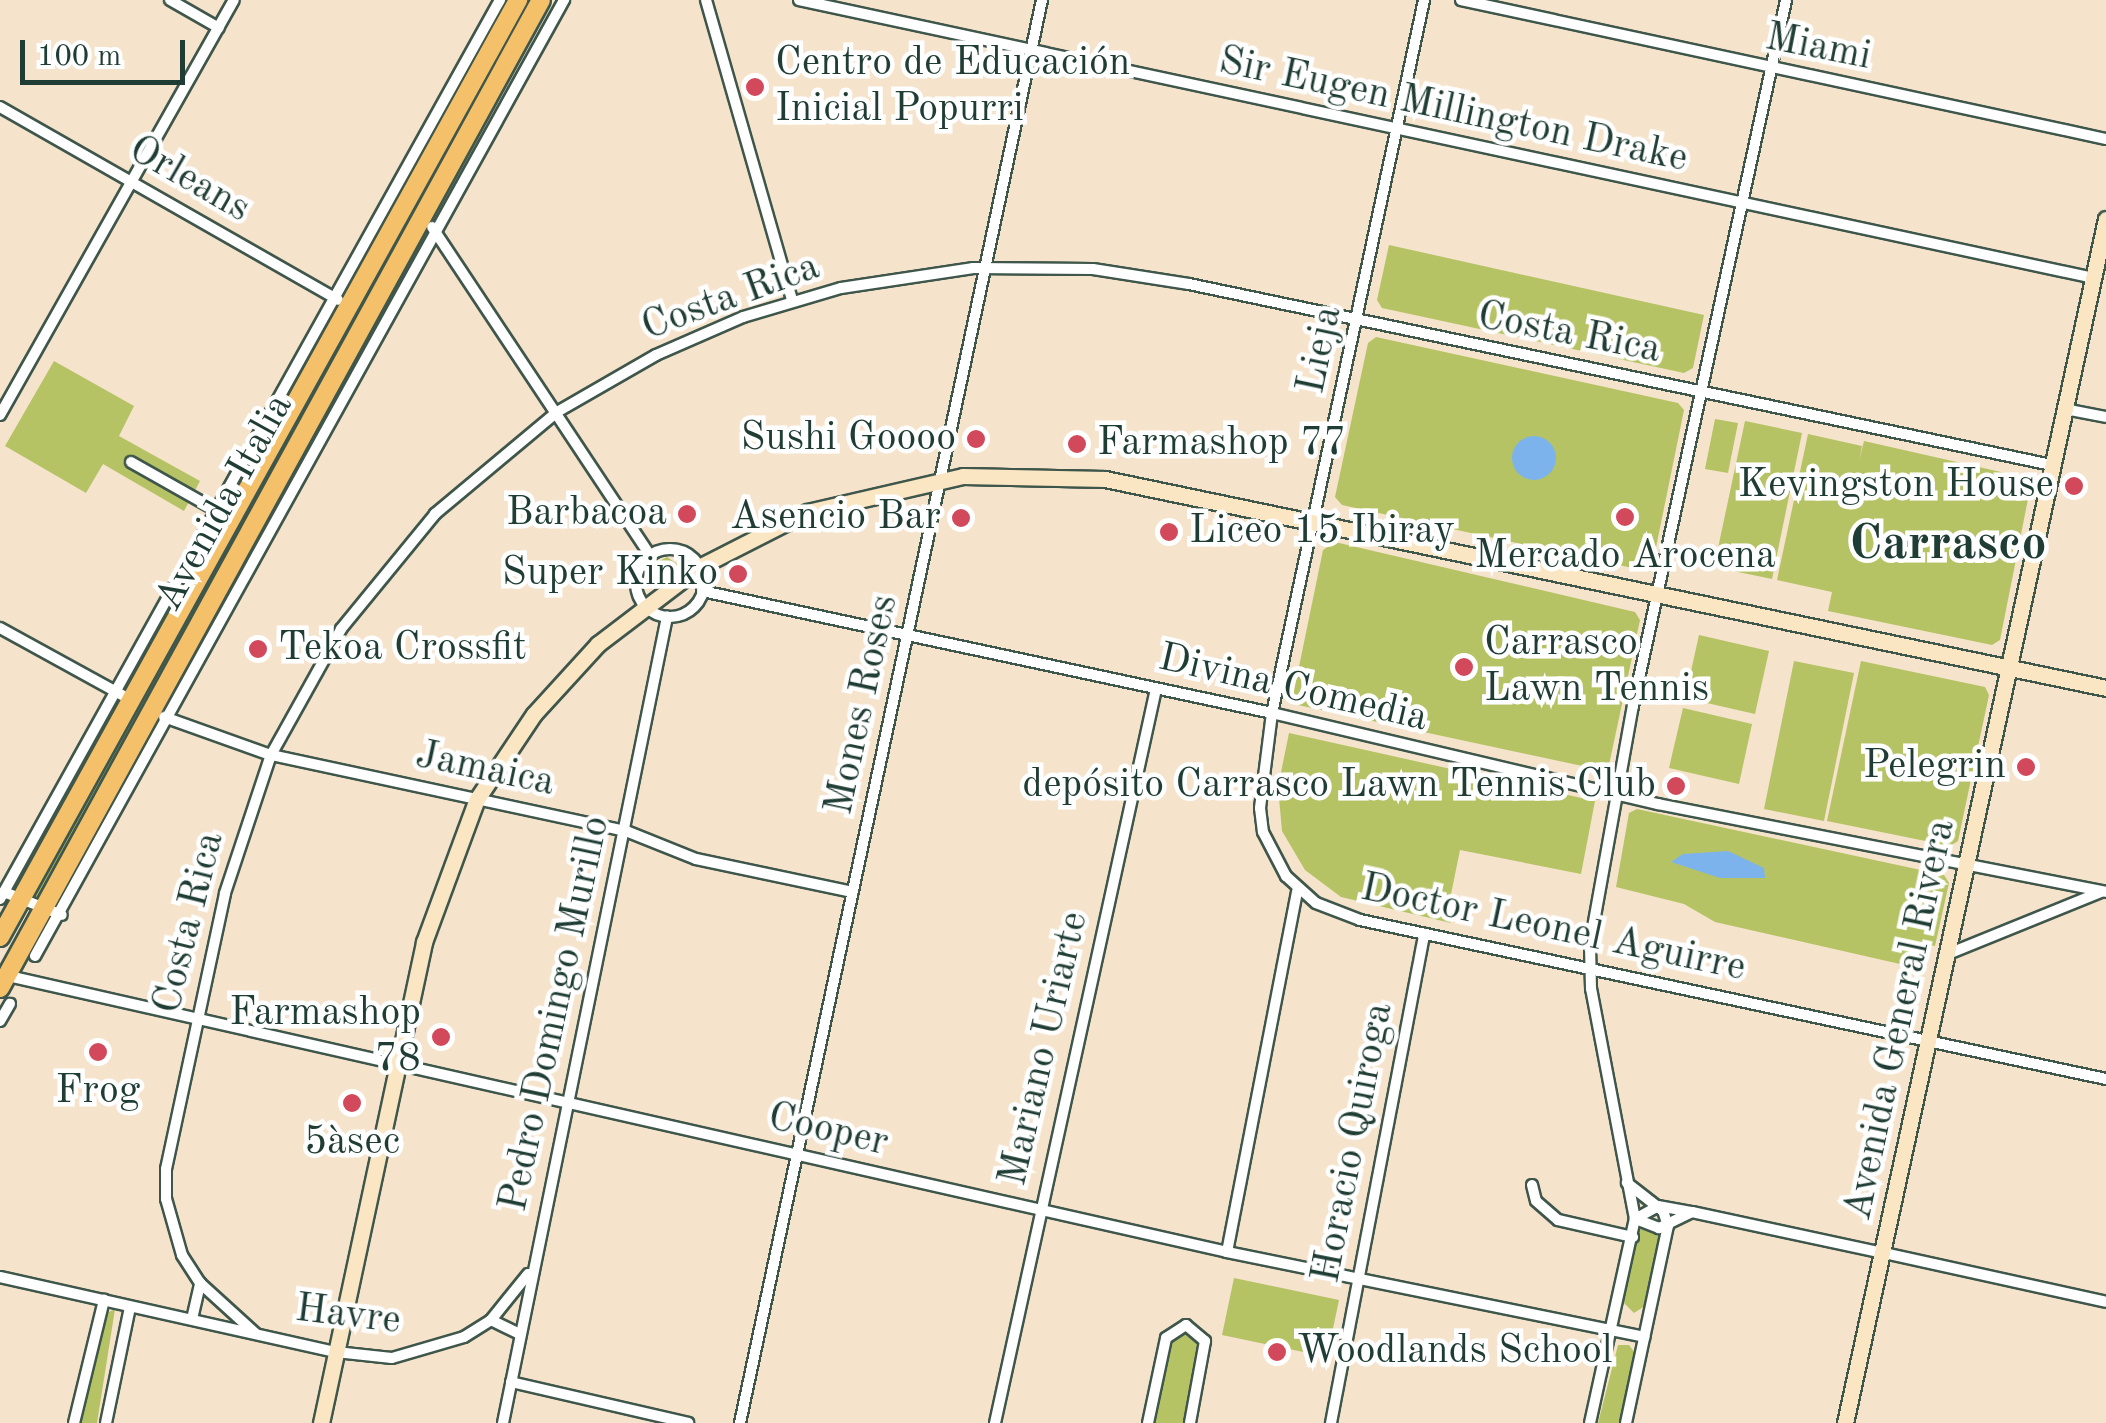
<!DOCTYPE html>
<html>
<head>
<meta charset="utf-8">
<style>
  body { margin:0 }
  #map { position:relative; width:2106px; height:1423px; overflow:hidden; background:#f5e3cb; font-family:"Old Standard TT",serif }
  div>[style] { position:absolute }
  [style*='--x'] { left:calc(var(--x)*1px); top:calc(var(--y)*1px); width:calc(var(--w)*1px); rotate:calc(var(--a)*1deg) }
  .green>* { inset:0; background:#b5c365 }
  .water>* { inset:0; background:#7cb3ec }
  .round { border-radius:50% }
  .roads { filter:drop-shadow(2px 0 #3f564b) drop-shadow(-2px 0 #3f564b) drop-shadow(0 2px #3f564b) drop-shadow(0 -2px #3f564b) }
  .street>* { height:10px; margin:-5px; padding:0 5px; transform-origin:5px; border-radius:5px; background:#fff }
  .street>.ring { margin:-5px; padding:0; box-sizing:content-box; background:none; border:10px solid #fff; border-radius:50% }
  .secondary>* { height:15px; margin:-7.5px; padding:0 7.5px; transform-origin:7.5px; border-radius:7.5px; background:#fbe6c3 }
  .primary>* { height:18px; margin:-9px; padding:0 9px; transform-origin:9px; border-radius:9px; background:#f4c16a }
  .dots>* { width:28px; height:28px; translate:-50% -50%; box-sizing:border-box; border:5px solid #fff; border-radius:50% }
  span { translate:-50% -50%; white-space:nowrap; text-align:center; line-height:1.15; -webkit-text-stroke:9px #fff; paint-order:stroke }
  .street-label { font-size:40px; color:#1f3d34 }
  .poi-label { font-size:40px; color:#1f3d34 }
  .left { translate:0 -50%; text-align:left }
  .right { translate:-100% -50%; text-align:right }
  .district-label { font-size:50px; color:#1f3d34; font-weight:700 }
  .scale { position:absolute; left:20px; top:40px; width:165px; height:45px; box-sizing:border-box; border:5px solid #1f3d34; border-top:0; padding-left:12px; font-size:30px; line-height:35px; white-space:nowrap; color:#1f3d34; -webkit-text-stroke:8px #fff; paint-order:stroke }
</style>
</head>
<body>
<div id="map">
  <div class="green">
    <i style="clip-path:polygon(523px 0,534px 0,40px 900px,34px 899px)"></i>
    <i style="clip-path:polygon(1389px 245px,1704px 315px,1693px 368px,1684px 373px,1382px 308px,1377px 300px)"></i>
    <i style="clip-path:polygon(1376px 337px,1678px 403px,1684px 410px,1651px 572px,1342px 505px,1335px 497px,1368px 343px)"></i>
    <i style="clip-path:polygon(54px 361px,134px 406px,119px 436px,200px 481px,184px 511px,103px 464px,86px 493px,5px 446px)"></i>
    <i style="clip-path:polygon(1715px 419px,1738px 423px,1728px 473px,1705px 469px)"></i>
    <i style="clip-path:polygon(1745px 421px,1802px 433px,1772px 579px,1714px 567px)"></i>
    <i style="clip-path:polygon(1808px 434px,1862px 446px,1859px 461px,1864px 441px,2023px 477px,2031px 484px,2000px 640px,1992px 645px,1828px 611px,1832px 592px,1777px 580px)"></i>
    <i style="clip-path:polygon(1335px 542px,1635px 612px,1640px 620px,1609px 765px,1601px 770px,1298px 705px,1293px 696px,1323px 550px)"></i>
    <i style="clip-path:polygon(667px 557px,679px 565px,645px 587px,650px 566px)"></i>
    <i style="clip-path:polygon(1699px 635px,1769px 651px,1755px 714px,1685px 698px)"></i>
    <i style="clip-path:polygon(1794px 661px,1854px 673px,1824px 821px,1764px 809px)"></i>
    <i style="clip-path:polygon(1861px 661px,1985px 687px,1989px 695px,1958px 841px,1950px 846px,1827px 821px)"></i>
    <i style="clip-path:polygon(1683px 708px,1752px 724px,1739px 784px,1669px 768px)"></i>
    <i style="clip-path:polygon(1289px 733px,1595px 801px,1581px 874px,1460px 850px,1447px 914px,1451px 923px,1341px 897px,1305px 870px,1282px 831px,1278px 787px)"></i>
    <i style="clip-path:polygon(1637px 809px,1944px 875px,1949px 883px,1935px 946px,1927px 945px,1922px 969px,1715px 922px,1684px 904px,1616px 887px,1629px 813px)"></i>
    <i style="clip-path:polygon(1640px 1229px,1662px 1235px,1645px 1306px,1634px 1313px,1622px 1301px)"></i>
    <i style="clip-path:polygon(1234px 1278px,1339px 1300px,1327px 1357px,1222px 1335px)"></i>
    <i style="clip-path:polygon(115px 1309px,97px 1423px,80px 1423px,107px 1313px)"></i>
    <i style="clip-path:polygon(1183px 1328px,1200px 1341px,1185px 1423px,1151px 1423px,1168px 1338px)"></i>
    <i style="clip-path:polygon(1618px 1345px,1629px 1345px,1635px 1353px,1620px 1423px,1598px 1423px)"></i>
  </div>
  <div class="water">
    <i class="round" style="left:1512px;top:436px;width:44px;height:44px"></i>
    <i style="clip-path:polygon(1728px 851px,1764px 868px,1765px 878px,1720px 878px,1671px 862px,1683px 854px)"></i>
  </div>
  <div class="roads">
    <div class="street">
      <i style="--x:170;--y:0;--w:56;--a:29.7"></i>
      <i style="--x:706;--y:0;--w:312;--a:74"></i>
      <i style="--x:799;--y:0;--w:1325;--a:12.12"></i>
      <i style="--x:1424;--y:0;--w:729;--a:102.03"></i>
      <i style="--x:1272;--y:713;--w:96;--a:97.2"></i>
      <i style="--x:1260;--y:808;--w:24;--a:83"></i>
      <i style="--x:1263;--y:832;--w:50;--a:62.4"></i>
      <i style="--x:1286;--y:876;--w:40;--a:42"></i>
      <i style="--x:1316;--y:903;--w:47;--a:21.1"></i>
      <i style="--x:1360;--y:920;--w:763;--a:12.03"></i>
      <i style="--x:1461;--y:0;--w:660;--a:12.16"></i>
      <i style="--x:0;--y:107;--w:389;--a:29.7"></i>
      <i style="--x:432;--y:227;--w:395;--a:56.4"></i>
      <i style="--x:2065;--y:409;--w:42;--a:11"></i>
      <i style="--x:0;--y:415;--w:476;--a:-60.6"></i>
      <i style="--x:131;--y:462;--w:103;--a:29.5"></i>
      <i class="ring" style="left:636px;top:549px;width:58px;height:58px"></i>
      <i style="--x:702;--y:591;--w:583;--a:12.08"></i>
      <i style="--x:1272;--y:713;--w:397;--a:13.3"></i>
      <i style="--x:1658;--y:804;--w:457;--a:11.1"></i>
      <i style="--x:0;--y:628;--w:149;--a:28.8"></i>
      <i style="--x:164;--y:717;--w:114;--a:19.6"></i>
      <i style="--x:271;--y:755;--w:363;--a:12.1"></i>
      <i style="--x:626;--y:831;--w:75;--a:21.8"></i>
      <i style="--x:696;--y:859;--w:160;--a:11.9"></i>
      <i style="--x:4;--y:892;--w:62;--a:21.6"></i>
      <i style="--x:0;--y:899;--w:1029;--a:-60.92"></i>
      <i style="--x:1948;--y:954;--w:165;--a:-22.1"></i>
      <i style="--x:35;--y:956;--w:1093;--a:-61.04"></i>
      <i style="--x:4;--y:975;--w:1254;--a:12.76"></i>
      <i style="--x:1227;--y:1252;--w:426;--a:11.5"></i>
      <i style="--x:0;--y:1021;--w:20;--a:-60"></i>
      <i style="--x:1532;--y:1185;--w:16;--a:76"></i>
      <i style="--x:1536;--y:1201;--w:29;--a:41"></i>
      <i style="--x:1558;--y:1220;--w:77;--a:12.8"></i>
      <i style="--x:1692;--y:1212;--w:37;--a:154"></i>
      <i style="--x:1659;--y:1228;--w:26;--a:-159"></i>
      <i style="--x:1635;--y:1219;--w:26;--a:-29"></i>
      <i style="--x:1658;--y:1206;--w:35;--a:10"></i>
      <i style="--x:1692;--y:1212;--w:196;--a:12.1"></i>
      <i style="--x:1884;--y:1253;--w:227;--a:12.4"></i>
      <i style="--x:1227;--y:1252;--w:368;--a:-79"></i>
      <i style="--x:0;--y:1277;--w:344;--a:12.6"></i>
      <i style="--x:336;--y:1352;--w:56;--a:6.1"></i>
      <i style="--x:392;--y:1358;--w:75;--a:-16.3"></i>
      <i style="--x:464;--y:1337;--w:32;--a:-32"></i>
      <i style="--x:491;--y:1320;--w:59;--a:-51.2"></i>
      <i style="--x:192;--y:1319;--w:37;--a:-77"></i>
      <i style="--x:491;--y:1320;--w:32;--a:26"></i>
      <i style="--x:255;--y:1333;--w:74;--a:-137.7"></i>
      <i style="--x:200;--y:1283;--w:33;--a:-123"></i>
      <i style="--x:182;--y:1255;--w:58;--a:-105.9"></i>
      <i style="--x:166;--y:1199;--w:30;--a:-90"></i>
      <i style="--x:166;--y:1169;--w:282;--a:-77.9"></i>
      <i style="--x:225;--y:893;--w:145;--a:-71.6"></i>
      <i style="--x:271;--y:755;--w:144;--a:-60.9"></i>
      <i style="--x:341;--y:629;--w:149;--a:-50.7"></i>
      <i style="--x:435;--y:514;--w:159;--a:-39.9"></i>
      <i style="--x:557;--y:412;--w:114;--a:-29.9"></i>
      <i style="--x:656;--y:355;--w:95;--a:-23.6"></i>
      <i style="--x:743;--y:317;--w:102;--a:-16.5"></i>
      <i style="--x:841;--y:288;--w:134;--a:-8.6"></i>
      <i style="--x:973;--y:268;--w:120;--a:0.5"></i>
      <i style="--x:1093;--y:269;--w:97;--a:8.9"></i>
      <i style="--x:1189;--y:284;--w:882;--a:11.85"></i>
      <i style="--x:511;--y:1382;--w:182;--a:13"></i>
      <i style="--x:74;--y:1423;--w:127;--a:-76.3"></i>
      <i style="--x:106;--y:1423;--w:118;--a:-78.3"></i>
      <i style="--x:503;--y:1423;--w:823;--a:-78.5"></i>
      <i style="--x:740;--y:1423;--w:1455;--a:-78.02"></i>
      <i style="--x:995;--y:1423;--w:751;--a:-77.63"></i>
      <i style="--x:1148;--y:1423;--w:87;--a:-78"></i>
      <i style="--x:1166;--y:1338;--w:24;--a:-33"></i>
      <i style="--x:1186;--y:1325;--w:25;--a:40"></i>
      <i style="--x:1205;--y:1341;--w:83;--a:100.4"></i>
      <i style="--x:1331;--y:1423;--w:498;--a:-79.2"></i>
      <i style="--x:1590;--y:1423;--w:209;--a:-77.6"></i>
      <i style="--x:1635;--y:1219;--w:234;--a:-100.8"></i>
      <i style="--x:1591;--y:989;--w:45;--a:-91.3"></i>
      <i style="--x:1590;--y:944;--w:242;--a:-79.8"></i>
      <i style="--x:1633;--y:706;--w:722;--a:-77.77"></i>
      <i style="--x:1626;--y:1423;--w:201;--a:-78"></i>
      <i style="--x:1668;--y:1226;--w:16;--a:-108"></i>
      <i style="--x:1663;--y:1211;--w:46;--a:-142.1"></i>
    </div>
    <div class="secondary">
      <i style="--x:321;--y:1423;--w:492;--a:-77.9"></i>
      <i style="--x:424;--y:942;--w:153;--a:-69.7"></i>
      <i style="--x:477;--y:799;--w:102;--a:-56.2"></i>
      <i style="--x:534;--y:714;--w:95;--a:-47.6"></i>
      <i style="--x:598;--y:644;--w:127;--a:-37.3"></i>
      <i style="--x:699;--y:567;--w:121;--a:-27"></i>
      <i style="--x:807;--y:512;--w:160;--a:-13"></i>
      <i style="--x:963;--y:476;--w:142;--a:1.2"></i>
      <i style="--x:1105;--y:479;--w:1023;--a:11.79"></i>
      <i style="--x:1845;--y:1423;--w:1232;--a:-77.77"></i>
    </div>
    <div class="primary">
      <i style="--x:0;--y:937;--w:1071;--a:-61.06"></i>
      <i style="--x:0;--y:988;--w:1126;--a:-61.3"></i>
    </div>
  </div>
  <div class="dots">
    <i style="left:755px;top:87px;background:#d1495b"></i>
    <i style="left:976px;top:439px;background:#d1495b"></i>
    <i style="left:1077px;top:444px;background:#d1495b"></i>
    <i style="left:2074px;top:486px;background:#d1495b"></i>
    <i style="left:687px;top:514px;background:#d1495b"></i>
    <i style="left:1625px;top:517px;background:#d1495b"></i>
    <i style="left:961px;top:518px;background:#d1495b"></i>
    <i style="left:1169px;top:532px;background:#d1495b"></i>
    <i style="left:738px;top:574px;background:#d1495b"></i>
    <i style="left:258px;top:649px;background:#d1495b"></i>
    <i style="left:1464px;top:667px;background:#d1495b"></i>
    <i style="left:2026px;top:767px;background:#d1495b"></i>
    <i style="left:1676px;top:786px;background:#d1495b"></i>
    <i style="left:441px;top:1037px;background:#d1495b"></i>
    <i style="left:98px;top:1052px;background:#d1495b"></i>
    <i style="left:352px;top:1103px;background:#d1495b"></i>
    <i style="left:1277px;top:1352px;background:#d1495b"></i>
  </div>
  <div class="street-label">
    <span style="left:1818px;top:48px;rotate:11deg">Miami</span>
    <span style="left:1453px;top:111px;rotate:12deg">Sir Eugen Millington Drake</span>
    <span style="left:189px;top:180px;rotate:30deg">Orleans</span>
    <span style="left:731px;top:298px;rotate:-20deg">Costa Rica</span>
    <span style="left:1569px;top:334px;rotate:11deg">Costa Rica</span>
    <span style="left:1321px;top:350px;rotate:-78deg">Lieja</span>
    <span style="left:225px;top:503px;rotate:-61deg">Avenida Italia</span>
    <span style="left:1293px;top:689px;rotate:13deg">Divina Comedia</span>
    <span style="left:863px;top:705px;rotate:-78deg">Mones Roses</span>
    <span style="left:485px;top:770px;rotate:12deg">Jamaica</span>
    <span style="left:190px;top:923px;rotate:-76deg">Costa Rica</span>
    <span style="left:1553px;top:929px;rotate:12deg">Doctor Leonel Aguirre</span>
    <span style="left:556px;top:1014px;rotate:-78deg">Pedro Domingo Murillo</span>
    <span style="left:1901px;top:1020px;rotate:-78deg">Avenida General Rivera</span>
    <span style="left:1045px;top:1049px;rotate:-77deg">Mariano Uriarte</span>
    <span style="left:828px;top:1131px;rotate:13deg">Cooper</span>
    <span style="left:1354px;top:1143px;rotate:-79deg">Horacio Quiroga</span>
    <span style="left:348px;top:1316px;rotate:7deg">Havre</span>
  </div>
  <div class="poi-label">
    <span class="left" style="left:775px;top:87px">Centro de Educación<br>Inicial Popurri</span>
    <span class="right" style="left:956px;top:439px">Sushi Goooo</span>
    <span class="left" style="left:1097px;top:444px">Farmashop 77</span>
    <span class="right" style="left:2054px;top:486px">Kevingston House</span>
    <span class="right" style="left:667px;top:514px">Barbacoa</span>
    <span class="right" style="left:941px;top:518px">Asencio Bar</span>
    <span class="left" style="left:1189px;top:532px">Liceo 15 Ibiray</span>
    <span style="left:1625px;top:557px">Mercado Arocena</span>
    <span class="right" style="left:718px;top:574px">Super Kinko</span>
    <span class="left" style="left:1484px;top:667px">Carrasco<br>Lawn Tennis</span>
    <span class="left" style="left:278px;top:649px">Tekoa Crossfit</span>
    <span class="right" style="left:2006px;top:767px">Pelegrin</span>
    <span class="right" style="left:1656px;top:786px">depósito Carrasco Lawn Tennis Club</span>
    <span class="right" style="left:421px;top:1037px">Farmashop<br>78</span>
    <span style="left:98px;top:1092px">Frog</span>
    <span style="left:352px;top:1143px">5àsec</span>
    <span class="left" style="left:1297px;top:1352px">Woodlands School</span>
  </div>
  <div class="district-label">
    <span style="left:1948px;top:546px">Carrasco</span>
  </div>
  <div class="scale">100 m</div>
</div>
</body>
</html>
